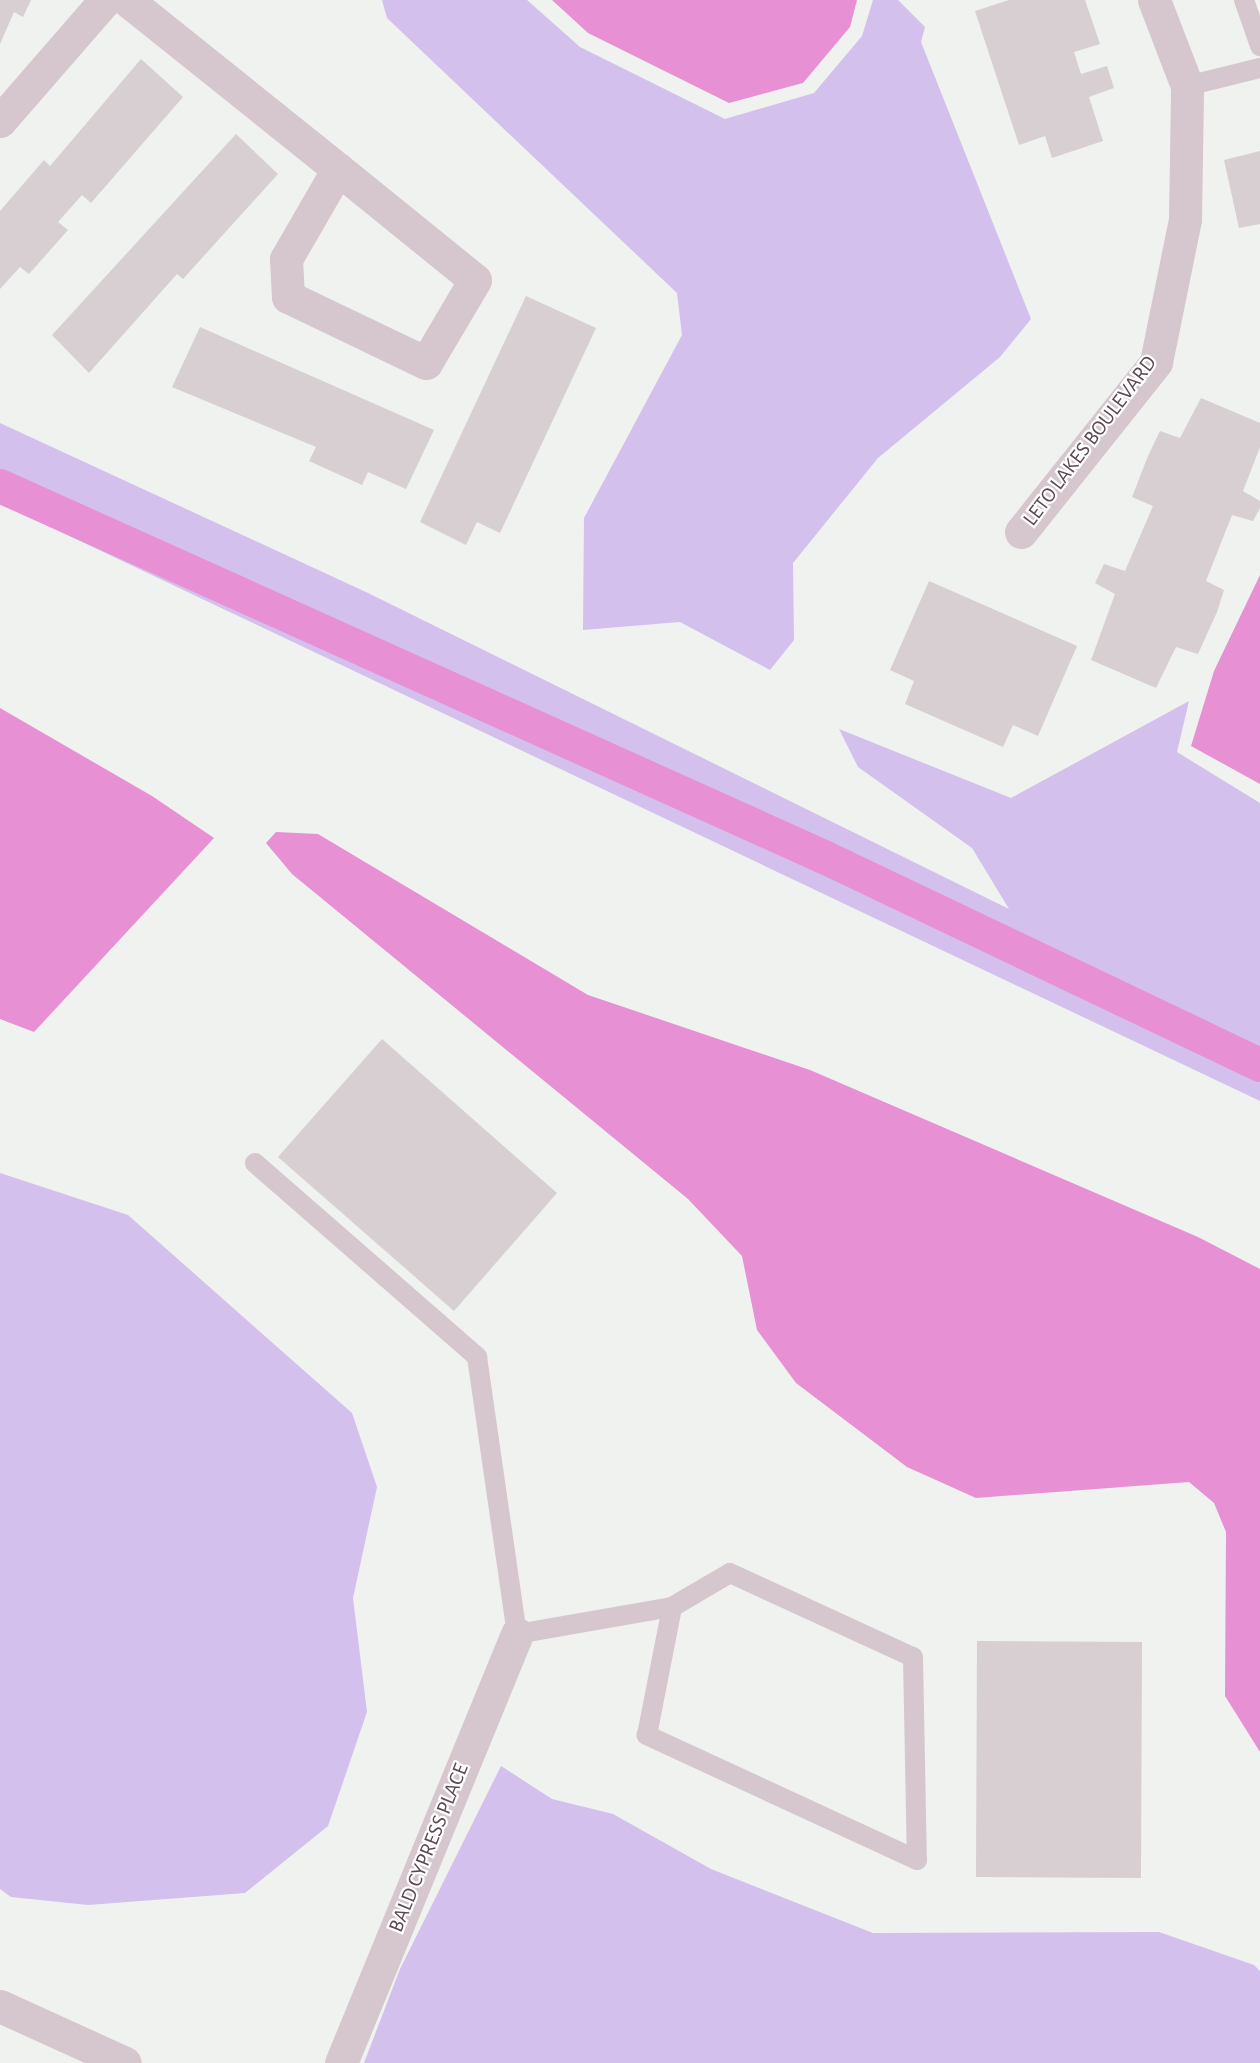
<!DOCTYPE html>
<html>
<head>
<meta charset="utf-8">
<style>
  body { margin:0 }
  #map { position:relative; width:1260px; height:2063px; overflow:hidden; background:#eff2ef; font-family:"Alegreya Sans",sans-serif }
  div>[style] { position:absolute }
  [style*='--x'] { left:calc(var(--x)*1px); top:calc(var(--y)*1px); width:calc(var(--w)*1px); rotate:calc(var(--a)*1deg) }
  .green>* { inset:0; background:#d3c0ed }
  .water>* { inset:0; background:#e790d3 }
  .canal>* { height:34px; margin:-17px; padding:0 17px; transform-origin:17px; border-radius:17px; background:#e790d3 }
  .building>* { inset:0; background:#d7cfd1 }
  .lane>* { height:20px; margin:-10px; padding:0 10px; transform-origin:10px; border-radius:10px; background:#d6c7ce }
  .street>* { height:33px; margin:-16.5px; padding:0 16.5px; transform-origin:16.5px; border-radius:16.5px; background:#d6c7ce }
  span { translate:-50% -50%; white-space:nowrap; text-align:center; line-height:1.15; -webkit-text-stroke:4.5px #fff; paint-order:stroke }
  .street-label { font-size:21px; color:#5c4852 }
</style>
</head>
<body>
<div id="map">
  <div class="green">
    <i style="clip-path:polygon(382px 0,527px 0,580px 47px,725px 119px,814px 93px,862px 36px,873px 0,898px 0,925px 27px,921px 42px,1031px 319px,1000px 357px,878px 458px,793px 563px,794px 640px,770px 670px,680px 622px,583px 630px,584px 518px,682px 335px,677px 293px,387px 18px)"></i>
    <i style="clip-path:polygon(0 423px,368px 593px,1009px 909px,972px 848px,858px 767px,839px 729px,1011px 798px,1189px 701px,1177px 752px,1260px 803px,1260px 1101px,0 503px)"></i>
    <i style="clip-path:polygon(0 1173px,128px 1215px,352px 1413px,377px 1487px,353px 1598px,367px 1712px,328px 1826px,245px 1893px,88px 1905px,11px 1897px,0 1889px)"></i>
    <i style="clip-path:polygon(501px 1766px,552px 1799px,613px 1814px,711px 1869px,873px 1933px,1159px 1932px,1254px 1965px,1260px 1971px,1260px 2063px,364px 2063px,400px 1969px)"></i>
  </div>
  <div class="water">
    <i style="clip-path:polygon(552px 0,857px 0,850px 27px,803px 83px,729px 103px,588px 33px)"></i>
    <i style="clip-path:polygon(1260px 575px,1260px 784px,1191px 746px,1214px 671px)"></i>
    <i style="clip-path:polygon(0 708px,152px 796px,214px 838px,34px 1032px,0 1019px)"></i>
    <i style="clip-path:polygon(276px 832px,318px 834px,588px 995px,810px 1070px,1198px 1237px,1260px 1269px,1260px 1752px,1225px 1696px,1226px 1532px,1214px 1503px,1189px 1482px,976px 1498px,907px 1467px,796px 1383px,757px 1330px,742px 1256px,688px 1199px,292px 874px,266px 843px)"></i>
  </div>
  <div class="canal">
    <i style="--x:0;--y:486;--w:904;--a:24.24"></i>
    <i style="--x:824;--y:857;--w:483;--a:25.5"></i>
  </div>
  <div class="building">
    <i style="clip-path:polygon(0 0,31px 0,23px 17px,14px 12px,0 44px)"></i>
    <i style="clip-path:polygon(1009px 0,1085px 0,1100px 44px,1074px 52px,1081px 74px,1107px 66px,1114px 88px,1089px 97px,1103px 141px,1052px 158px,1045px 136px,1019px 145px,975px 11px)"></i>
    <i style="clip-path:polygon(141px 59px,183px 97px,91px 203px,82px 195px,58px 222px,68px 230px,29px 274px,20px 267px,0 289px,0 211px,44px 160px,50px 166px)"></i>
    <i style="clip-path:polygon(236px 134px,278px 174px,183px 279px,177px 274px,89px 373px,52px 335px)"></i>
    <i style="clip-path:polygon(1260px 151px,1260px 224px,1239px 228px,1224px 160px)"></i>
    <i style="clip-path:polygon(526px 296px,596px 328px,500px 533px,477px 522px,466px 545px,420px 522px)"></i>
    <i style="clip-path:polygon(200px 327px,434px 430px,406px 489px,368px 472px,362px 485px,309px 461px,316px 447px,172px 387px)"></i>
    <i style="clip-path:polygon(1201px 398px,1260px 423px,1260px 447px,1243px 491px,1260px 501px,1260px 508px,1253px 521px,1232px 515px,1206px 581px,1224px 590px,1217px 612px,1198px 654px,1176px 647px,1156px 688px,1091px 660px,1115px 594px,1095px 583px,1104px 564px,1125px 571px,1153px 506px,1132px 497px,1148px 456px,1160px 431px,1180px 438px)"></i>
    <i style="clip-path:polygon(929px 581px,1077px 646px,1038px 736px,1013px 725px,1003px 747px,905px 704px,914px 681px,890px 670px)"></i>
    <i style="clip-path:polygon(382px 1039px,557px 1193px,454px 1311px,278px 1157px)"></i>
    <i style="clip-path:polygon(977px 1641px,1142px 1642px,1141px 1878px,976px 1877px)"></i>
  </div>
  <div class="lane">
    <i style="--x:1244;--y:0;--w:49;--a:70.8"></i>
    <i style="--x:1187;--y:86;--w:75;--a:-13.9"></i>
    <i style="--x:255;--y:1163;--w:295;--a:41.1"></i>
    <i style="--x:477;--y:1357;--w:280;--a:81.8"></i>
    <i style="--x:517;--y:1634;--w:157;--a:-9.9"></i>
    <i style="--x:672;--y:1607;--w:67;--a:-30.4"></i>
    <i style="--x:730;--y:1573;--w:201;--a:24.7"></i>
    <i style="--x:913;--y:1657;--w:203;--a:88.9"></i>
    <i style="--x:917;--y:1860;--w:298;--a:-155.2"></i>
    <i style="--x:647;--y:1735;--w:130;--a:-78.9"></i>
  </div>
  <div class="street">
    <i style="--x:127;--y:0;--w:270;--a:38.7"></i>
    <i style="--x:338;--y:169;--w:176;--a:39"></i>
    <i style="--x:475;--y:280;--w:96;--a:120.6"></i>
    <i style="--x:426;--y:363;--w:153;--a:-154.4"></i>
    <i style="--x:288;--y:297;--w:38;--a:-93"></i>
    <i style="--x:286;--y:259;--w:104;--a:-60"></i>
    <i style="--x:0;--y:121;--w:160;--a:-49"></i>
    <i style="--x:1021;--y:532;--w:217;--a:-51.5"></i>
    <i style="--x:1156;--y:362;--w:146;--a:-78.5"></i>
    <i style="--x:1185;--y:219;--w:133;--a:-89.1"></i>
    <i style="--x:1187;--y:86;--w:92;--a:-111"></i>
    <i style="--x:0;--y:2006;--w:137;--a:24.5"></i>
    <i style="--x:341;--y:2063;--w:464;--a:-67.7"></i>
  </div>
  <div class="street-label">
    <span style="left:1090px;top:441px;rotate:-53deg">LETO LAKES BOULEVARD</span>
    <span style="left:429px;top:1848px;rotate:-68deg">BALD CYPRESS PLACE</span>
  </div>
</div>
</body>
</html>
